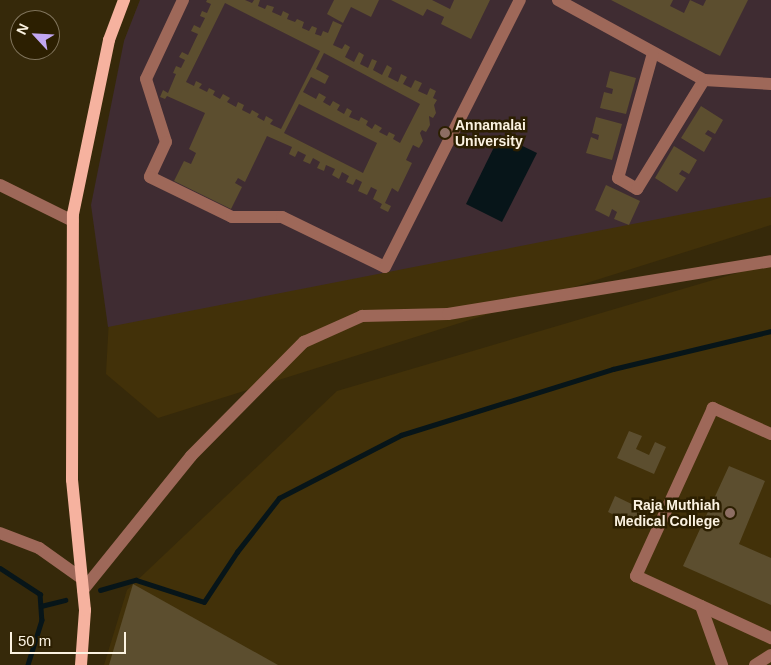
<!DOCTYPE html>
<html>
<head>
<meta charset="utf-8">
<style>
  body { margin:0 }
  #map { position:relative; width:771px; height:665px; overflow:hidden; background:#36290a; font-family:Helvetica,sans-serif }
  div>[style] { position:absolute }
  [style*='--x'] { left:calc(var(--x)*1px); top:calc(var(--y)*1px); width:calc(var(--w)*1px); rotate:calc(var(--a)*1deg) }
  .built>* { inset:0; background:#423109 }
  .medical>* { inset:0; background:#3f2c32 }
  .water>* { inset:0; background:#071519 }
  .stream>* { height:4.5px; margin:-2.25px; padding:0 2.25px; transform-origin:2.25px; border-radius:2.25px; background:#071519 }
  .building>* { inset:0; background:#5c4e2f }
  .minor>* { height:12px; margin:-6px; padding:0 6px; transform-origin:6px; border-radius:6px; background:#9e6859 }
  .major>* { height:12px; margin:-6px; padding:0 6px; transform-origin:6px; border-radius:6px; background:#f6b29f }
  .dots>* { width:14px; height:14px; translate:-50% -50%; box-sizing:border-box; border:2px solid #2c1f01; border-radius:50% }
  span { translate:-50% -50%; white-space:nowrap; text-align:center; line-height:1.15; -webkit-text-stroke:5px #2c1f01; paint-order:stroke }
  .poi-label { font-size:14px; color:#fbf2e1; font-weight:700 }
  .left { translate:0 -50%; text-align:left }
  .right { translate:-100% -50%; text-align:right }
  .north { position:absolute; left:10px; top:10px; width:50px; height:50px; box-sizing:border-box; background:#2c1f01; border:1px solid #7f735b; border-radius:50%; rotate:295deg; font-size:14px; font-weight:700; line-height:20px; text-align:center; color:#fbf2e1 }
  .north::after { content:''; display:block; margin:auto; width:18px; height:22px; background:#c2a7f2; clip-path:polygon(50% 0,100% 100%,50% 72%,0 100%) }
  .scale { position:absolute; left:10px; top:632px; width:116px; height:22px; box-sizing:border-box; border:2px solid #fbf2e1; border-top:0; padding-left:6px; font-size:15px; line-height:18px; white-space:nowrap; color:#fbf2e1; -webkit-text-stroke:4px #2c1f01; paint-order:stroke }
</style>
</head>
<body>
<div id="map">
  <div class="built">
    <i style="clip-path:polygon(140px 0,771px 0,771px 225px,158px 418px,106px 374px,124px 41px)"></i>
    <i style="clip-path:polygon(771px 263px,771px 665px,104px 665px,127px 590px,337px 391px)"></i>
  </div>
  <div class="medical">
    <i style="clip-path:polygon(140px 0,771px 0,771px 197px,108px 327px,91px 205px,124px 41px)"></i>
  </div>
  <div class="water">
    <i style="clip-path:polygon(500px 135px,537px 153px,502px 222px,466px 204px)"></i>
  </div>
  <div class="stream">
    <i style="--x:0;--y:568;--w:48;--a:33"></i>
    <i style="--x:40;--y:594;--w:26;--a:86"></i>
    <i style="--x:42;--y:620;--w:47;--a:107.3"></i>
    <i style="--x:100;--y:590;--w:37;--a:-16"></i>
    <i style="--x:136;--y:580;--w:71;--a:17.9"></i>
    <i style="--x:204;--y:602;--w:60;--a:-56.6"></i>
    <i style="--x:237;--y:552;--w:68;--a:-52.1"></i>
    <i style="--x:279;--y:498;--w:137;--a:-27.3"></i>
    <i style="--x:401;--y:435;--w:222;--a:-17.3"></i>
    <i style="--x:613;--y:369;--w:163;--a:-13.5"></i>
    <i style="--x:41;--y:606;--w:25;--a:-14"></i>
  </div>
  <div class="building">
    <i style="clip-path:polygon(evenodd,207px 0,245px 0,252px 3px,254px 0,260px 0,258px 6px,265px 9px,267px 5px,274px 7px,272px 12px,281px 16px,283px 11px,289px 14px,287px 19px,295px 22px,297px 19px,304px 22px,302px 28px,309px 31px,312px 26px,317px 28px,315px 34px,321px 36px,323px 31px,328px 33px,333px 21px,342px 25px,333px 45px,342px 49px,345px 44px,350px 47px,345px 57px,354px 62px,359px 52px,364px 55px,360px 64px,368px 68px,372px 59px,377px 61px,373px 70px,382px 75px,387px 65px,392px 68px,388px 77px,398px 82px,401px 74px,407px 77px,403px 84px,411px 88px,415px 80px,422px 83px,418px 91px,427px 95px,430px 88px,436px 91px,433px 98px,437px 100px,434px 105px,436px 113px,433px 118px,429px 116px,430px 125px,426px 132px,422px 130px,420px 133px,423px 141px,419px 148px,413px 145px,406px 160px,412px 163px,398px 192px,392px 188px,385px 203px,391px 206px,388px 212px,380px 208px,382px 204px,373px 199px,377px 190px,371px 187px,367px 195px,358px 191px,362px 182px,356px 179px,353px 185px,346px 182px,349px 176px,342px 172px,339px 179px,332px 175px,335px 169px,326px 165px,324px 171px,317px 168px,320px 162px,313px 158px,310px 164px,303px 161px,306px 155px,298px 151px,295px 157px,289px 154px,292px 147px,267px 136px,245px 182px,238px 178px,235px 183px,242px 187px,231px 209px,174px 181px,184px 161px,191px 164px,196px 153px,189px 149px,205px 113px,167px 96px,165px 99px,160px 97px,163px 90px,168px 93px,176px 74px,173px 73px,176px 66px,181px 68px,185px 60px,179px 57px,182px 52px,188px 55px,198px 34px,191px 31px,194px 25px,200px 28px,205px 18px,200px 16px,202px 11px,207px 13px,211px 4px,206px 2px,207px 0,225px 3px,320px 51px,281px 129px,270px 124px,273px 120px,266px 116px,264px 121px,257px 117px,259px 114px,252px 110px,250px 114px,242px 110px,244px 105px,238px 102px,236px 107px,227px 102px,230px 98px,223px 94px,220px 99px,213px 95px,215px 91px,209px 88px,207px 92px,199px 88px,202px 84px,196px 81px,194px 86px,186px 82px,225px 3px,207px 0,324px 53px,420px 104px,400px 143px,393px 139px,395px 135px,389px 132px,387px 136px,379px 132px,382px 128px,375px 124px,372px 129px,366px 125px,368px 121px,361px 117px,359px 121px,349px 117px,352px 111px,347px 108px,344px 114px,337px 110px,340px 105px,333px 101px,330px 106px,323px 102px,326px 97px,319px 93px,316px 99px,303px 92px,311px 77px,325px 84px,329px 76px,316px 69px,324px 53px,207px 0,299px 104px,377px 143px,363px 173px,284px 133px,299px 104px)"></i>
    <i style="clip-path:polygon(334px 0,379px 0,371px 17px,351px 7px,343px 23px,327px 14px)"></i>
    <i style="clip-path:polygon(391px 0,432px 0,450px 9px,454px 0,490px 0,471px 39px,441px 24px,444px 17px,427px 9px,423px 16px)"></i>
    <i style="clip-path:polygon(611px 0,673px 0,670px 6px,684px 13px,690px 0,703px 6px,706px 0,748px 0,720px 56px)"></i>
    <i style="clip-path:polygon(610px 71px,636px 78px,626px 114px,600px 108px,604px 92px,612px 94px,613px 89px,606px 87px)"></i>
    <i style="clip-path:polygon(701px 106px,723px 120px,715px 134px,708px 130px,705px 134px,712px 138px,704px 152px,681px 138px)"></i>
    <i style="clip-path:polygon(596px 117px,622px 124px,612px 160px,586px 153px,591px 137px,598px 140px,599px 135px,592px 133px)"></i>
    <i style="clip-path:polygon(674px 146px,697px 160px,689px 174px,682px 170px,679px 174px,686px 178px,677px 192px,655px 178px)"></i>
    <i style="clip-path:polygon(606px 185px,640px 201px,629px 225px,614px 219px,617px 212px,612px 209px,609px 217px,595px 210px)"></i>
    <i style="clip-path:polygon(629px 431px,642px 436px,636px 449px,649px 455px,655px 442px,666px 447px,654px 474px,617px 458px)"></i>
    <i style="clip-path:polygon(729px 466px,765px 481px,739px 544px,771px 558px,771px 605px,683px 566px)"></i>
    <i style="clip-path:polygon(615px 496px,642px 509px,635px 525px,608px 512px)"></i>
    <i style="clip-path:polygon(133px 584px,278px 665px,109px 665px)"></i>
  </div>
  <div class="minor">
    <i style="--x:183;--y:0;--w:87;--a:115.1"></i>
    <i style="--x:146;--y:79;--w:66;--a:72.4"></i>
    <i style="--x:166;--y:142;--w:38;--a:115"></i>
    <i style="--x:150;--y:177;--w:91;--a:26"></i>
    <i style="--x:232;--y:217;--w:50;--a:0"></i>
    <i style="--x:282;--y:217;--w:114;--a:25.9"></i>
    <i style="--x:385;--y:267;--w:299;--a:-63.2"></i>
    <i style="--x:558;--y:0;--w:166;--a:28.7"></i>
    <i style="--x:704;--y:80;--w:67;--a:3.4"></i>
    <i style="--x:653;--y:53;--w:130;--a:105.6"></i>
    <i style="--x:618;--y:178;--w:22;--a:30"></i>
    <i style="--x:637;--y:189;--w:128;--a:-58.4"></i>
    <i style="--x:0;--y:185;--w:81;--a:26.3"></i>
    <i style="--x:771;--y:434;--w:64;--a:-155.9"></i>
    <i style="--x:713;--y:408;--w:185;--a:114.6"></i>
    <i style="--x:636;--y:576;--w:149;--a:24.7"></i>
    <i style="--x:0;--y:533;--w:42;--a:21"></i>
    <i style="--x:39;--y:548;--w:52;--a:35.5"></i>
    <i style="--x:83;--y:590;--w:172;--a:-51.1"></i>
    <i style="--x:191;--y:456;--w:161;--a:-45.3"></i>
    <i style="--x:304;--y:342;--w:64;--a:-24.1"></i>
    <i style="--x:362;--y:316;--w:86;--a:-1.3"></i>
    <i style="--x:448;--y:314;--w:327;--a:-9.3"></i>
    <i style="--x:701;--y:606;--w:63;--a:70.4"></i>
    <i style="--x:755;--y:665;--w:19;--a:-32"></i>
  </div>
  <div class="major">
    <i style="--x:81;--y:665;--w:55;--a:-85.8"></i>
    <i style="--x:85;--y:610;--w:131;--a:-95.7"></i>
    <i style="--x:72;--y:480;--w:266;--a:-89.8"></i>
    <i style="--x:73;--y:214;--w:178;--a:-78.3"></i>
    <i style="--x:109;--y:40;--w:43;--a:-69.4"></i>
  </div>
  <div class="dots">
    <i style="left:445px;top:133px;background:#8d6e63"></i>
    <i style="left:730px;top:513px;background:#8d6e63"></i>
  </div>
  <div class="poi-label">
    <span class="left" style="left:455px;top:133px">Annamalai<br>University</span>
    <span class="right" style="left:720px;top:513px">Raja Muthiah<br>Medical College</span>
  </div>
  <div class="north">N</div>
  <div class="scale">50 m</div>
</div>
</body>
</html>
